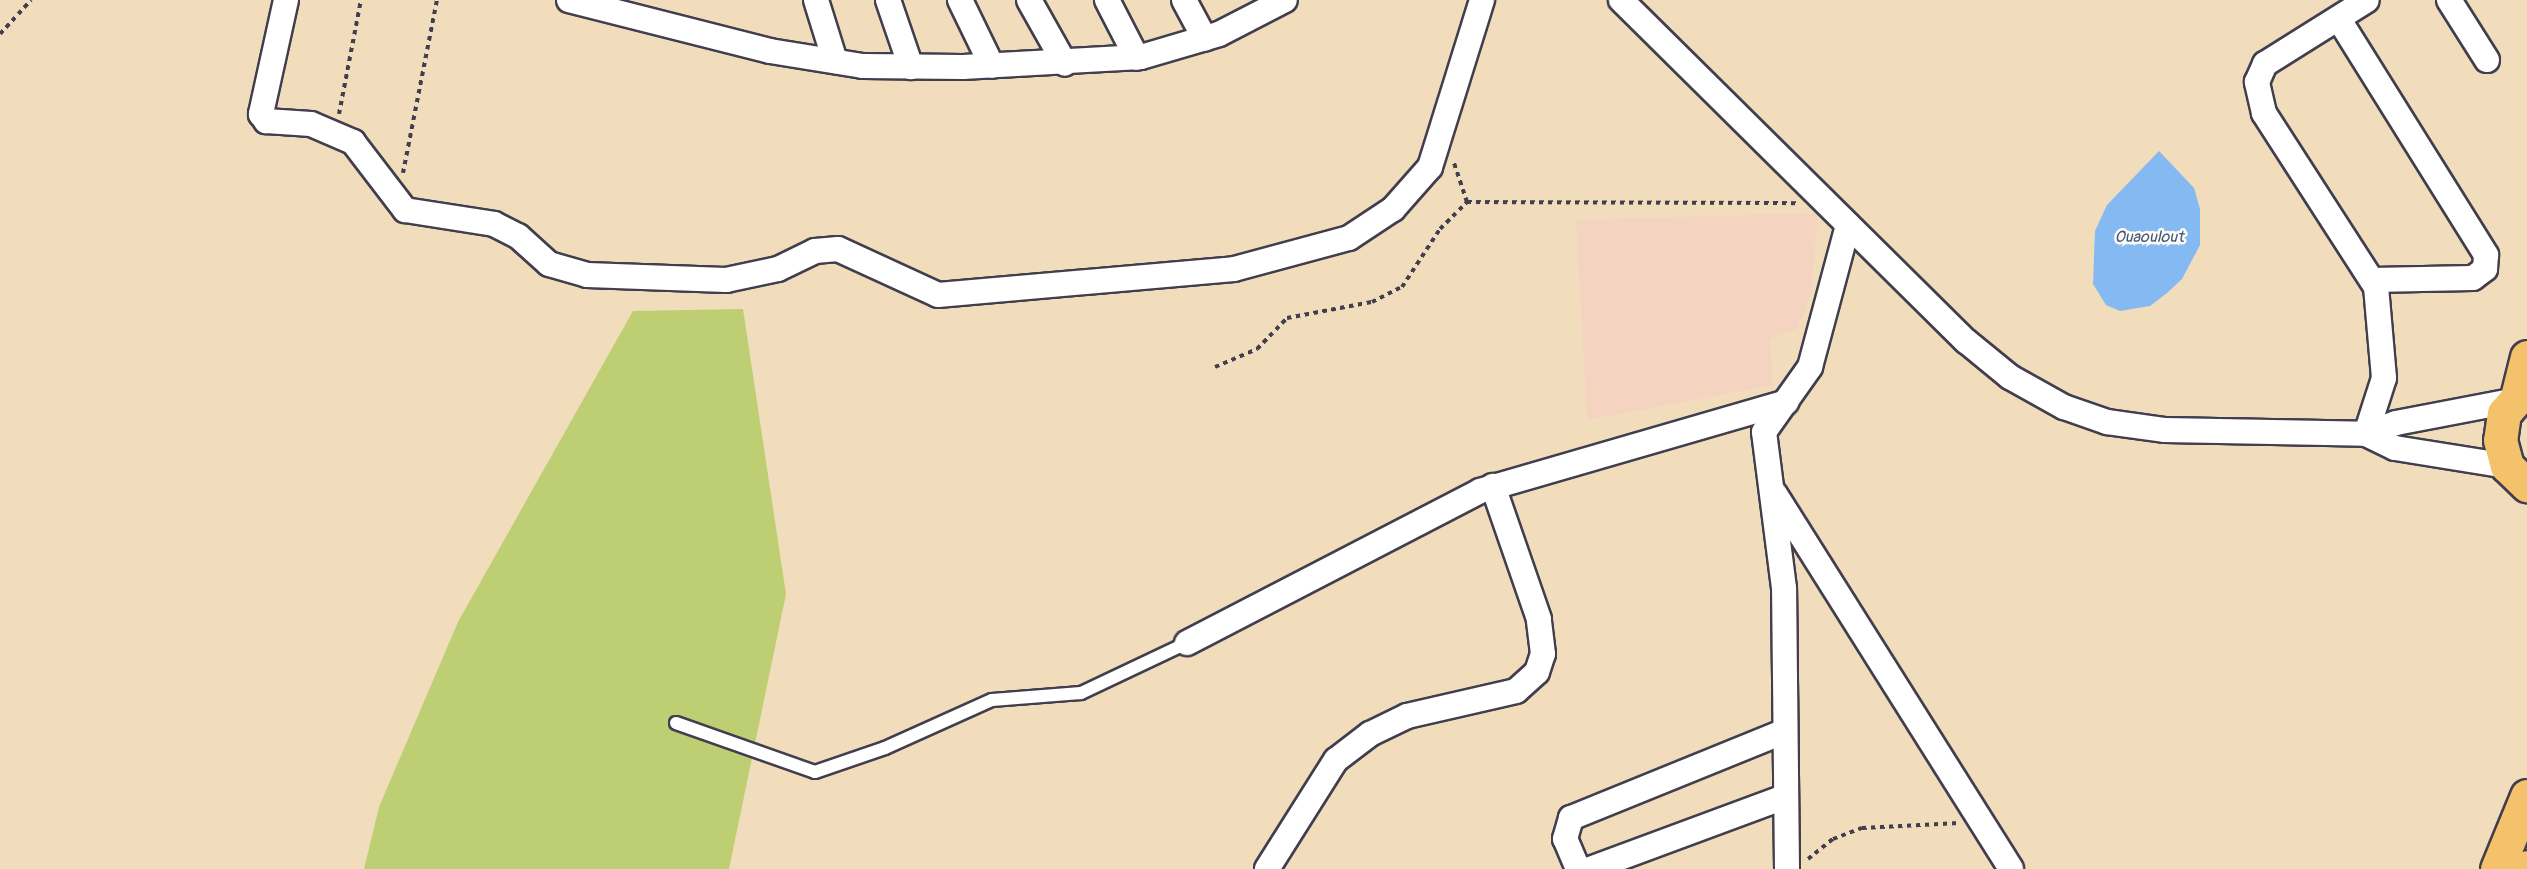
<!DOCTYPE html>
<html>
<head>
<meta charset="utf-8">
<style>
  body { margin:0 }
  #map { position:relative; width:2527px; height:869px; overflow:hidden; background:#f1ddbc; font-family:Pangolin,sans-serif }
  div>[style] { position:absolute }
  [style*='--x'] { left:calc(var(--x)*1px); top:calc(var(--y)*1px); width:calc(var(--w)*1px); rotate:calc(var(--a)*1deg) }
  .built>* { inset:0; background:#f5d3c1 }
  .green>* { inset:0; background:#bdcf72 }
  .water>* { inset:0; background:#84b9f2 }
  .path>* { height:4px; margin-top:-2px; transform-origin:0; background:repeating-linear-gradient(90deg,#413e4e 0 4.5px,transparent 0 9px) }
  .roads { filter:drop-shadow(2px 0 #413e4e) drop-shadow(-2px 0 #413e4e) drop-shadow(0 2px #413e4e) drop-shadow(0 -2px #413e4e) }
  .service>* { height:12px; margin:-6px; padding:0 6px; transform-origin:6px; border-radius:6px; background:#fff }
  .minor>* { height:24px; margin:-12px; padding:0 12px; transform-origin:12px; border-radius:12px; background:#fff }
  .trunk>* { height:33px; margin:-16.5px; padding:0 16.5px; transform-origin:16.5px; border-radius:16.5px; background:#f4c26a }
  span { translate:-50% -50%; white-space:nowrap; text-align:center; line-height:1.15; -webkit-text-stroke:5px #fdfcf7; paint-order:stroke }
  .water-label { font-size:16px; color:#44577b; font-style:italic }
</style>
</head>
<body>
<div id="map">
  <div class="built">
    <i style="clip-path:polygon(1818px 213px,1811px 294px,1797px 329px,1770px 339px,1773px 385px,1587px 420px,1576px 220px)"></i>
  </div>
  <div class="green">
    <i style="clip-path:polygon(743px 309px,786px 594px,729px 869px,364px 869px,379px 807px,458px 622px,633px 311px)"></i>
  </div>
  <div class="water">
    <i style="clip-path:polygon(2159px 151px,2194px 188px,2200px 209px,2200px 245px,2182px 279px,2167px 293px,2150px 306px,2120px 311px,2106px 305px,2093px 284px,2095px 231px,2107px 205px)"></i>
  </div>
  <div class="path">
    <i style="--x:0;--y:34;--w:46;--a:-47.6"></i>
    <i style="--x:339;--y:114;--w:116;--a:-79.1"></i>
    <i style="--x:403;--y:173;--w:176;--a:-78.9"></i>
    <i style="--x:1467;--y:202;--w:329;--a:0.2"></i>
    <i style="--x:1215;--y:367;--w:46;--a:-23.2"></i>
    <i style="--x:1257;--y:349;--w:43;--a:-45.9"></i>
    <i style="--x:1287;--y:318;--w:86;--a:-10.7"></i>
    <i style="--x:1372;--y:302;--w:34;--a:-27"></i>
    <i style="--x:1402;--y:287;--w:69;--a:-56.8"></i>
    <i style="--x:1440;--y:229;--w:38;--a:-45"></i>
    <i style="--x:1467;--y:202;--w:41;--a:-108.4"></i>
    <i style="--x:1808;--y:859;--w:32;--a:-39"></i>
    <i style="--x:1833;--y:839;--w:31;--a:-21"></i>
    <i style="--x:1862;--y:828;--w:97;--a:-3"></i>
  </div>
  <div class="roads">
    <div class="service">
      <i style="--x:676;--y:723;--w:147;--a:19.4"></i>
      <i style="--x:815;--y:772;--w:74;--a:-18.9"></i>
      <i style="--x:885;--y:748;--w:117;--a:-24.2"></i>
      <i style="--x:992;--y:700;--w:89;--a:-4.5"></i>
      <i style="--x:1081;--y:693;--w:117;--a:-25.3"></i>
    </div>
    <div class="minor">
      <i style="--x:286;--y:0;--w:117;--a:102.4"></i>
      <i style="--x:261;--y:114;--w:9;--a:54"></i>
      <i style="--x:266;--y:121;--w:45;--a:3.8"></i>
      <i style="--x:311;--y:124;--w:46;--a:23.2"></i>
      <i style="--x:353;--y:142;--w:86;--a:52.6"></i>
      <i style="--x:405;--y:210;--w:90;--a:8.9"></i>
      <i style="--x:494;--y:224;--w:27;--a:27"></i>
      <i style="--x:518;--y:236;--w:42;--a:42.1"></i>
      <i style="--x:549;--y:264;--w:40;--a:16"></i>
      <i style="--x:587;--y:275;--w:139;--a:2.1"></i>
      <i style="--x:726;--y:280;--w:53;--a:-11.9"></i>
      <i style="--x:778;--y:269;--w:41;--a:-25.9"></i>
      <i style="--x:815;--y:251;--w:23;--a:-5"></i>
      <i style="--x:838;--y:249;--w:110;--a:24.7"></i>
      <i style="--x:938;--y:295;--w:297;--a:-5"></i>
      <i style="--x:1234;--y:269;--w:119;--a:-15.1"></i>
      <i style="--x:1349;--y:238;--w:53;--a:-33.4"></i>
      <i style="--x:1393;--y:209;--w:56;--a:-48.6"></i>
      <i style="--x:1430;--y:167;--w:175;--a:-72.7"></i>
      <i style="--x:569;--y:0;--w:207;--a:14.2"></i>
      <i style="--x:770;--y:51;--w:94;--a:9.2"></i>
      <i style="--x:863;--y:66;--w:100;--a:0.6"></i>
      <i style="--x:963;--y:67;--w:178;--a:-3.2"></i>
      <i style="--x:1141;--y:57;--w:81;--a:-16.4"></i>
      <i style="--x:1219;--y:34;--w:74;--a:-27.3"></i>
      <i style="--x:816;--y:0;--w:64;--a:72.7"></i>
      <i style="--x:888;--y:0;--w:71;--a:71.1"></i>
      <i style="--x:960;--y:0;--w:73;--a:64.1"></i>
      <i style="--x:1029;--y:0;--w:73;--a:60.6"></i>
      <i style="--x:1107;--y:0;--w:65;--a:62.7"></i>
      <i style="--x:1184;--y:0;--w:44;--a:61.7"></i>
      <i style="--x:1621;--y:0;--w:485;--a:44.7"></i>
      <i style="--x:1966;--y:341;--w:57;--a:39.3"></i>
      <i style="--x:2010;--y:377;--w:62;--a:29.1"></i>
      <i style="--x:2064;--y:407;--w:46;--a:19.2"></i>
      <i style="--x:2107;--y:422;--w:59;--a:7.9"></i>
      <i style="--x:2165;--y:430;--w:201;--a:1.1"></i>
      <i style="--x:2366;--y:434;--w:32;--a:-20"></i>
      <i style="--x:2396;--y:423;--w:117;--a:-10.8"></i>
      <i style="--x:2449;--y:0;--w:71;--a:57.7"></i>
      <i style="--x:2340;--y:21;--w:276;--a:58"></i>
      <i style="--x:2486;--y:255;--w:14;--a:94"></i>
      <i style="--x:2485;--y:269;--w:15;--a:143"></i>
      <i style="--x:2473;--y:278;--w:101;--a:178.9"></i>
      <i style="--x:2366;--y:434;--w:59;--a:-72.2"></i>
      <i style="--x:2384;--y:378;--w:91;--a:-95"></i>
      <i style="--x:2376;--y:287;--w:207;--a:-122.8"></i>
      <i style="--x:2264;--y:113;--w:32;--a:-103"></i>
      <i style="--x:2257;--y:82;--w:20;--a:-66"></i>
      <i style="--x:2265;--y:64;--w:120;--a:-32.1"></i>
      <i style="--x:2366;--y:434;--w:32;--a:26"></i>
      <i style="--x:2395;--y:448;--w:113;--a:9.1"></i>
      <i style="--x:1775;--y:494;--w:443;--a:57.8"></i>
      <i style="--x:1187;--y:643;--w:330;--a:-27.4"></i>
      <i style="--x:1480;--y:491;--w:319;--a:-16.2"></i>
      <i style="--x:1267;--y:869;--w:129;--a:-57.7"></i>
      <i style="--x:1336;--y:760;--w:43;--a:-37.4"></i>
      <i style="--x:1370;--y:734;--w:41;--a:-25.9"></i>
      <i style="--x:1407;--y:716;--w:112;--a:-12.9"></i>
      <i style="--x:1516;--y:691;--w:28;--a:-42"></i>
      <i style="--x:1537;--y:672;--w:19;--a:-72"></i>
      <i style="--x:1543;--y:654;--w:35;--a:-97"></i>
      <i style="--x:1539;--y:619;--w:141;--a:-109.1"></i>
      <i style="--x:1578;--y:869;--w:33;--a:-113"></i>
      <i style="--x:1565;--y:839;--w:22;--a:-74"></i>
      <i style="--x:1571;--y:818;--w:231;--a:-22.1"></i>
      <i style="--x:1590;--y:869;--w:208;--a:-20.3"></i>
      <i style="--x:1787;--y:869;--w:281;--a:-90.6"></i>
      <i style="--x:1784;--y:588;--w:157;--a:-97.3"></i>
      <i style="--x:1764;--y:432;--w:80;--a:-54.7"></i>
      <i style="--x:1810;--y:367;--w:147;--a:-75"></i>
    </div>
    <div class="trunk">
      <i style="--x:2527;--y:387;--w:35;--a:131"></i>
      <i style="--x:2504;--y:413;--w:27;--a:98"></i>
      <i style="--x:2500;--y:440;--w:27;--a:75"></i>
      <i style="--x:2507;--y:466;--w:28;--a:44"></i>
      <i style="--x:2518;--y:393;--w:37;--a:-76"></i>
      <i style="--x:2497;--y:869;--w:79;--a:-67.7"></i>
      <i style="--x:2526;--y:869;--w:2;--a:-63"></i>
    </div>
  </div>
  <div class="water-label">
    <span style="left:2149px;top:237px">Ouaoulout</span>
  </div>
</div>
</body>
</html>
